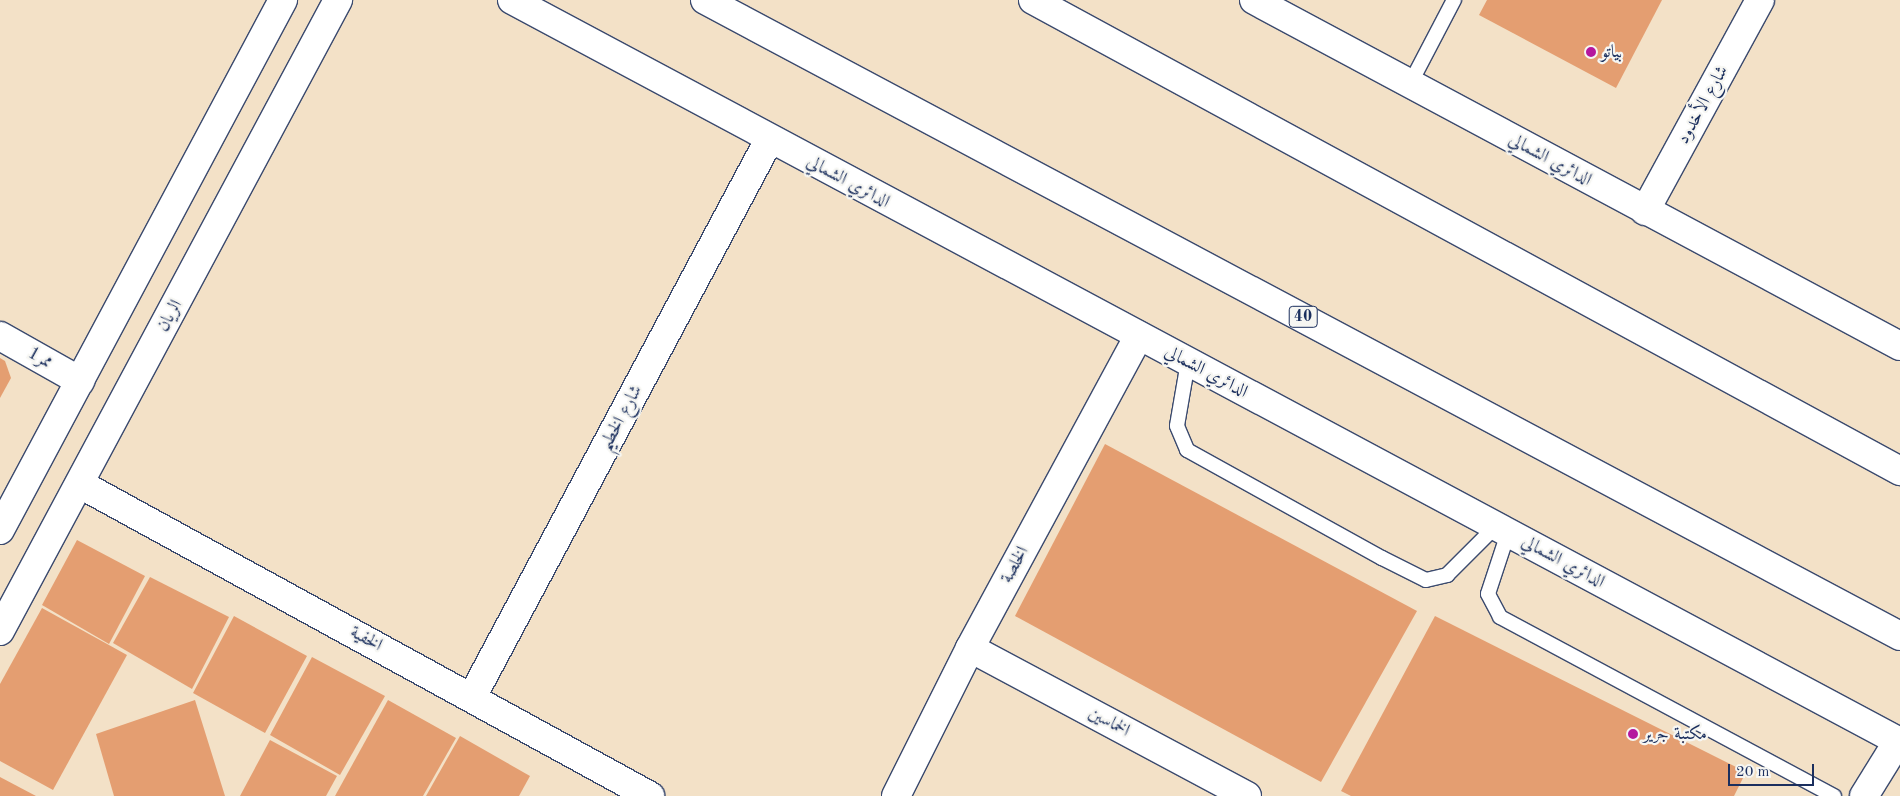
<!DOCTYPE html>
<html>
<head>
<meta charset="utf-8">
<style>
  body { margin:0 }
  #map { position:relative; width:1900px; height:796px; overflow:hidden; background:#f3e1c7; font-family:"Old Standard TT",Amiri,serif }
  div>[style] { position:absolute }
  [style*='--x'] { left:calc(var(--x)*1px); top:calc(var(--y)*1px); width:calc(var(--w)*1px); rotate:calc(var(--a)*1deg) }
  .building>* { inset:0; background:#e49e71 }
  .roads { filter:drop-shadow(1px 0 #3b4a6e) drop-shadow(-1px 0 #3b4a6e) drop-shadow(0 1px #3b4a6e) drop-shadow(0 -1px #3b4a6e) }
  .service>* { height:14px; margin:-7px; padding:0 7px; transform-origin:7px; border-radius:7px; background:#fff }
  .minor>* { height:28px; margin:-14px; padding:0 14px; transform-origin:14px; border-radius:14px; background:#fff }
  .tertiary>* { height:28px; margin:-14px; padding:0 14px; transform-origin:14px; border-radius:14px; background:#fff }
  .motorway>* { height:28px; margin:-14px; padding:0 14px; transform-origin:14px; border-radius:14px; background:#fff }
  .dots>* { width:14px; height:14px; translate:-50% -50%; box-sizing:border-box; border:2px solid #f6f6f2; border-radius:50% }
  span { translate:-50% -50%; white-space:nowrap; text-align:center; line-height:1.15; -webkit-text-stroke:4.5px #f6f6f2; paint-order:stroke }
  .shield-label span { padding:1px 4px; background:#f6f6f2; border:1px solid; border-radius:4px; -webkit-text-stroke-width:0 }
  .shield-label { font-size:16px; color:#1b2f5e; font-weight:700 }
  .poi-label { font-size:18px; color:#1b2f5e }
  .left { translate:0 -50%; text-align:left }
  .street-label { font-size:18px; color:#1b2f5e }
  .scale { position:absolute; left:1728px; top:764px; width:86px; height:22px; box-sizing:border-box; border:2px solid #1b2f5e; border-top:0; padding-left:6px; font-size:15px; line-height:18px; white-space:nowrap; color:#1b2f5e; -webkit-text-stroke:4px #f6f6f2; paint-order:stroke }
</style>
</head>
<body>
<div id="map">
  <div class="building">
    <i style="clip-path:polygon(1487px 0,1662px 0,1616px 88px,1479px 15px)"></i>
    <i style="clip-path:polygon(0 358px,5px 361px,11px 378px,0 398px)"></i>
    <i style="clip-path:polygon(1105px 444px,1417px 611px,1321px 782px,1015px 616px)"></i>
    <i style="clip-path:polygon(77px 540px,145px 576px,109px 644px,42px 605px)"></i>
    <i style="clip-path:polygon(150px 577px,229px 617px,192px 689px,113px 643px)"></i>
    <i style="clip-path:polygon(42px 608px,127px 655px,53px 790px,0 761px,0 684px)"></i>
    <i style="clip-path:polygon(234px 616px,307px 656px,265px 733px,193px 693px)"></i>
    <i style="clip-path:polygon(1435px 616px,1746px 772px,1734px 796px,1351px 796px,1341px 791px)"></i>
    <i style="clip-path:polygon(312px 657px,385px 696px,340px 775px,270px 735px)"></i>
    <i style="clip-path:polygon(195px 700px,225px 796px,114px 796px,96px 734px)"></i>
    <i style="clip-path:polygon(388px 700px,456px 738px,423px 796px,335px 796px)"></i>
    <i style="clip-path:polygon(460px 736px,530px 776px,519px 796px,426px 796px)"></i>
    <i style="clip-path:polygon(270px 740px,337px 776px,326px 796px,240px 796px)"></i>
    <i style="clip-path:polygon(0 777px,36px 796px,0 796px)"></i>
  </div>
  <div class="roads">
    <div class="service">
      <i style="--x:1410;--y:84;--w:95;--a:-62.4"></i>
      <i style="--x:1188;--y:362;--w:65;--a:99.8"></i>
      <i style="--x:1177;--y:426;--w:26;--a:67"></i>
      <i style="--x:1187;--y:450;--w:223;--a:29"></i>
      <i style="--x:1382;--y:558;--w:49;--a:26.6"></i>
      <i style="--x:1426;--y:580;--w:22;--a:-13"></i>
      <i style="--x:1447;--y:575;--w:69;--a:-45"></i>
      <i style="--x:1508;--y:533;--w:64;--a:108.2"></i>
      <i style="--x:1488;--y:594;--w:26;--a:62"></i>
      <i style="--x:1500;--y:617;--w:379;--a:28.2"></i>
    </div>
    <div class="minor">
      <i style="--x:1645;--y:211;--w:240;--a:-61.4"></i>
      <i style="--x:0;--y:336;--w:92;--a:29.4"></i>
      <i style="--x:80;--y:484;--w:650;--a:28.69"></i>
      <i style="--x:970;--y:648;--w:314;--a:28.1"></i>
      <i style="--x:472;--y:697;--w:631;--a:-61.93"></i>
      <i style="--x:896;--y:796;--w:165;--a:-63.4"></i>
      <i style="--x:970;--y:648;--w:355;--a:-61.6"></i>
      <i style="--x:1864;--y:796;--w:65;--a:-58.3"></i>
    </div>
    <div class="tertiary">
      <i style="--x:512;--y:0;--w:1574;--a:28.13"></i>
      <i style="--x:1254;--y:0;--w:733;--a:28.17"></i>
      <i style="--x:0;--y:530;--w:601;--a:-61.9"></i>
      <i style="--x:0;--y:631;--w:716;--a:-61.82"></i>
    </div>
    <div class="motorway">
      <i style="--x:705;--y:0;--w:1354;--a:28.02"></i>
      <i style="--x:1033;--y:0;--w:987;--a:28.51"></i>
    </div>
  </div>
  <div class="dots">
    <i style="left:1591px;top:52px;background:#b5179e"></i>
    <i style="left:1633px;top:734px;background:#b5179e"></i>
  </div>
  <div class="shield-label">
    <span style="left:1303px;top:317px">40</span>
  </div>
  <div class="poi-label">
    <span class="left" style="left:1601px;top:52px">بياتو</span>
    <span class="left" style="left:1643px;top:734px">مكتبة جرير</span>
  </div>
  <div class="street-label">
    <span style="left:1703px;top:105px;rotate:-61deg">شارع الأخدود</span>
    <span style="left:1550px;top:160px;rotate:28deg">الدائري الشمالي</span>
    <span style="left:848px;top:182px;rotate:28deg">الدائري الشمالي</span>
    <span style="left:170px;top:316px;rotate:-62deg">الريان</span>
    <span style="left:40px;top:358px;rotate:29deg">ممر1</span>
    <span style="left:1206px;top:372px;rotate:28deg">الدائري الشمالي</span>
    <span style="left:621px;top:418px;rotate:-62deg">شارع الخطيم</span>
    <span style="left:1563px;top:562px;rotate:28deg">الدائري الشمالي</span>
    <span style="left:1015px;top:565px;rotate:-62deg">الخلصة</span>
    <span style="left:366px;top:639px;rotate:28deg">الخفية</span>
    <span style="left:1109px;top:722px;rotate:28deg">الخماسين</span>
  </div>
  <div class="scale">20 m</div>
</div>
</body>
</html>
